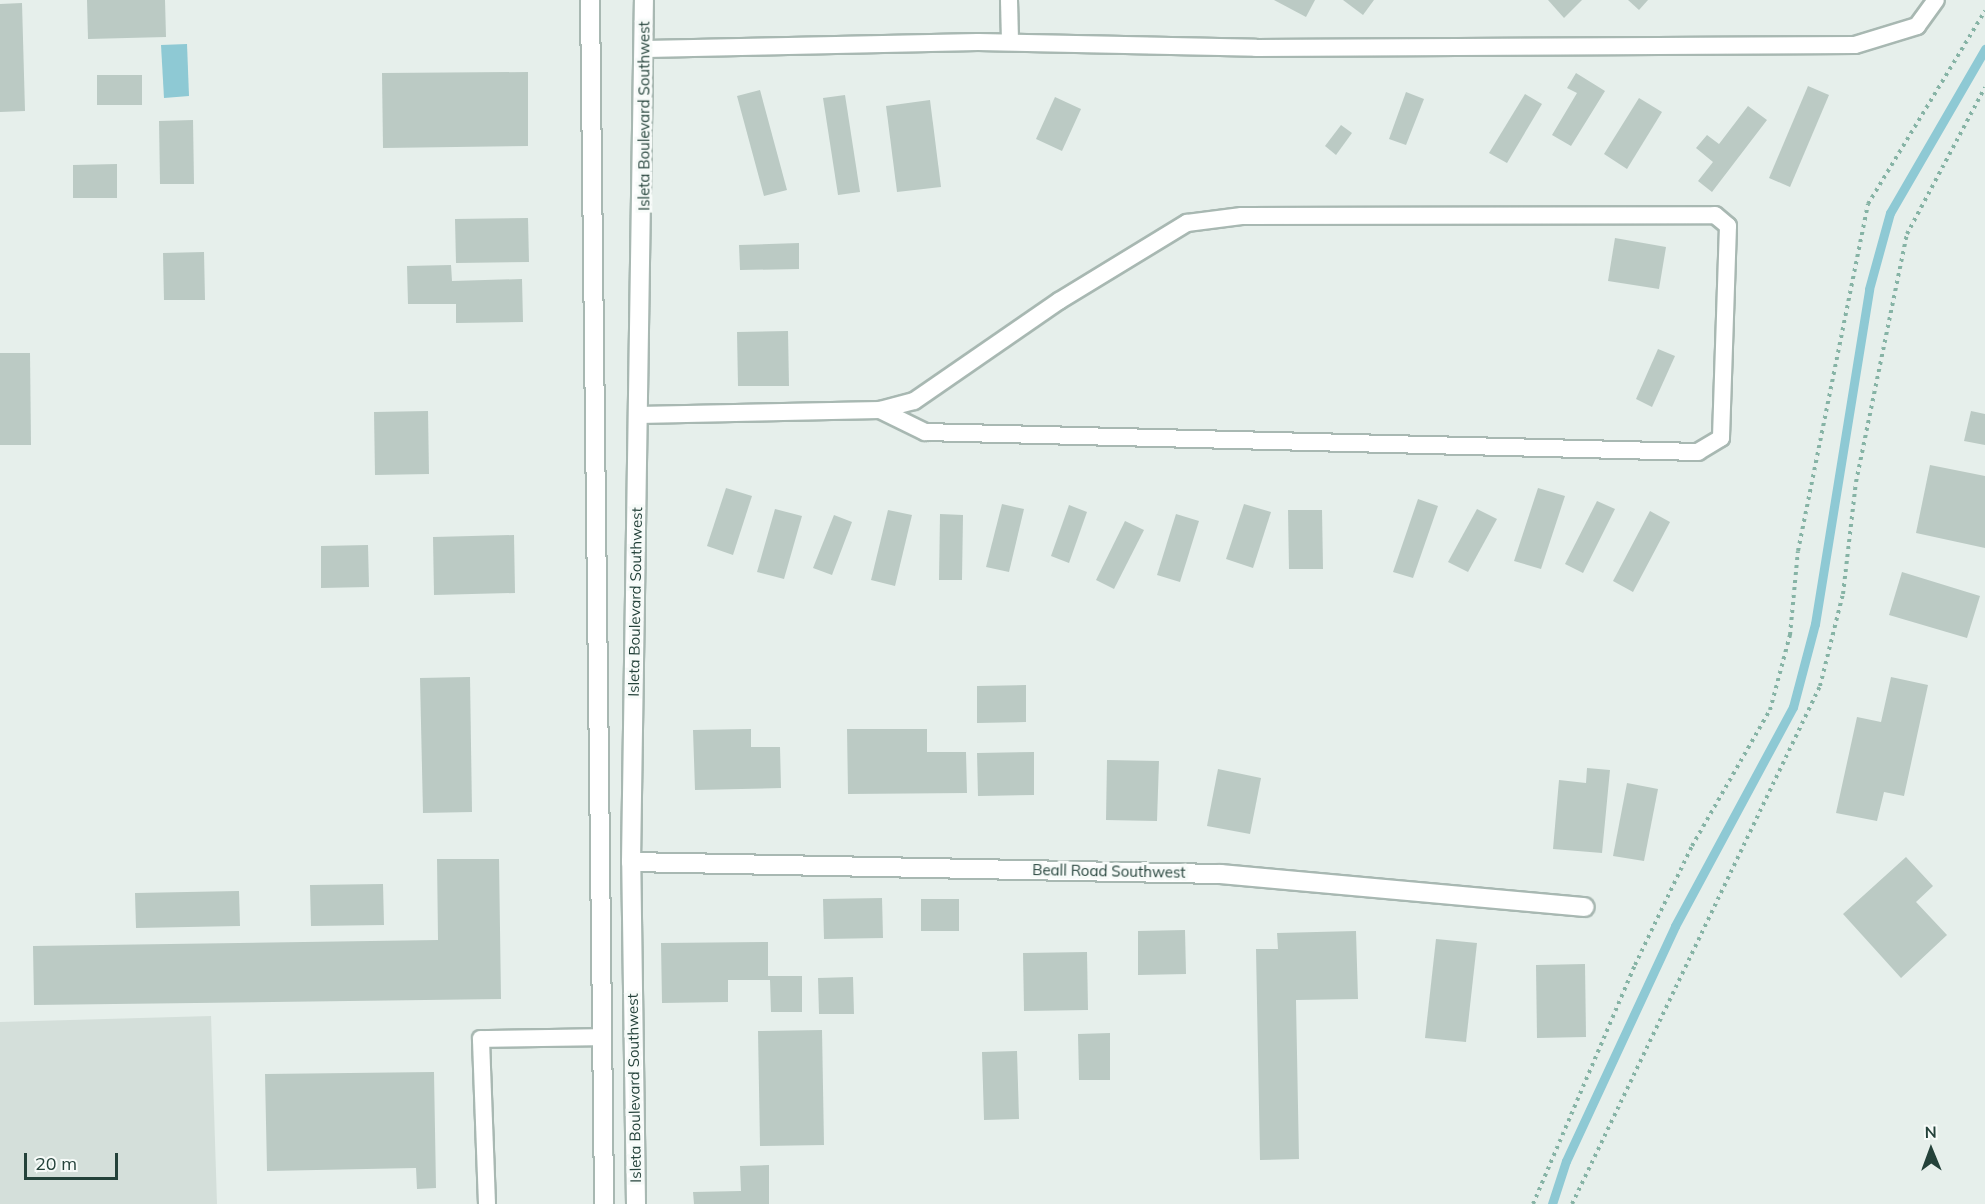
<!DOCTYPE html>
<html>
<head>
<meta charset="utf-8">
<style>
  body { margin:0 }
  #map { position:relative; width:1985px; height:1204px; overflow:hidden; background:#e6efeb; font-family:Mulish,sans-serif }
  div>[style] { position:absolute }
  [style*='--x'] { left:calc(var(--x)*1px); top:calc(var(--y)*1px); width:calc(var(--w)*1px); rotate:calc(var(--a)*1deg) }
  .built>* { inset:0; background:#d4dfda }
  .water>* { inset:0; background:#8ec9d4 }
  .stream>* { height:9px; margin:-4.5px; padding:0 4.5px; transform-origin:4.5px; border-radius:4.5px; background:#8ec9d4 }
  .building>* { inset:0; background:#bbcac4 }
  .path>* { height:4px; margin-top:-2px; transform-origin:0; background:repeating-linear-gradient(90deg,#86b3a5 0 3px,transparent 0 7.5px) }
  .roads { filter:drop-shadow(2px 0 #a8b8b2) drop-shadow(-2px 0 #a8b8b2) drop-shadow(0 2px #a8b8b2) drop-shadow(0 -2px #a8b8b2) }
  .lane>* { height:16px; margin:-8px; padding:0 8px; transform-origin:8px; border-radius:8px; background:#fff }
  .street>* { height:18px; margin:-9px; padding:0 9px; transform-origin:9px; border-radius:9px; background:#fff }
  .secondary>* { height:18px; margin:-9px; padding:0 9px; transform-origin:9px; border-radius:9px; background:#fff }
  span { translate:-50% -50%; white-space:nowrap; text-align:center; line-height:1.15; -webkit-text-stroke:6px #f7fbf9; paint-order:stroke }
  .street-label { font-size:15px; color:#24423a }
  .north { position:absolute; left:1901px; top:1120px; width:60px; height:60px; -webkit-text-stroke:4px #f7fbf9; paint-order:stroke; rotate:359deg; font-size:16px; font-weight:700; line-height:24px; text-align:center; color:#24423a }
  .north::after { content:''; display:block; margin:auto; width:21px; height:27px; background:#24423a; clip-path:polygon(50% 0,100% 100%,50% 72%,0 100%) }
  .scale { position:absolute; left:24px; top:1153px; width:94px; height:27px; box-sizing:border-box; border:3px solid #24423a; border-top:0; padding-left:8px; font-size:18px; line-height:21px; white-space:nowrap; color:#24423a; -webkit-text-stroke:4px #f7fbf9; paint-order:stroke }
</style>
</head>
<body>
<div id="map">
  <div class="built">
    <i style="clip-path:polygon(211px 1016px,217px 1204px,0 1204px,0 1022px)"></i>
  </div>
  <div class="water">
    <i style="clip-path:polygon(187px 44px,189px 96px,164px 98px,161px 45px)"></i>
  </div>
  <div class="stream">
    <i style="--x:1552;--y:1204;--w:45;--a:-72"></i>
    <i style="--x:1566;--y:1161;--w:259;--a:-65.1"></i>
    <i style="--x:1675;--y:926;--w:249;--a:-61.7"></i>
    <i style="--x:1793;--y:707;--w:86;--a:-75.2"></i>
    <i style="--x:1815;--y:624;--w:339;--a:-80.8"></i>
    <i style="--x:1869;--y:289;--w:79;--a:-74.6"></i>
    <i style="--x:1890;--y:213;--w:190;--a:-59.9"></i>
  </div>
  <div class="building">
    <i style="clip-path:polygon(87px 0,165px 0,166px 37px,88px 39px)"></i>
    <i style="clip-path:polygon(1274px 0,1315px 0,1306px 17px)"></i>
    <i style="clip-path:polygon(1343px 0,1374px 0,1363px 15px)"></i>
    <i style="clip-path:polygon(1548px 0,1582px 0,1564px 18px)"></i>
    <i style="clip-path:polygon(1628px 0,1648px 0,1639px 10px)"></i>
    <i style="clip-path:polygon(22px 3px,25px 111px,0 112px,0 4px)"></i>
    <i style="clip-path:polygon(528px 72px,528px 146px,383px 148px,382px 73px)"></i>
    <i style="clip-path:polygon(1576px 73px,1605px 91px,1571px 146px,1552px 135px,1577px 93px,1567px 88px)"></i>
    <i style="clip-path:polygon(97px 75px,142px 75px,142px 105px,97px 105px)"></i>
    <i style="clip-path:polygon(1808px 86px,1829px 95px,1790px 187px,1769px 178px)"></i>
    <i style="clip-path:polygon(760px 90px,787px 190px,764px 196px,737px 96px)"></i>
    <i style="clip-path:polygon(1406px 92px,1424px 99px,1406px 145px,1389px 139px)"></i>
    <i style="clip-path:polygon(1525px 94px,1542px 104px,1507px 163px,1489px 153px)"></i>
    <i style="clip-path:polygon(845px 95px,860px 192px,838px 195px,823px 98px)"></i>
    <i style="clip-path:polygon(1055px 97px,1081px 109px,1062px 151px,1036px 139px)"></i>
    <i style="clip-path:polygon(1639px 98px,1662px 112px,1627px 169px,1604px 154px)"></i>
    <i style="clip-path:polygon(930px 100px,941px 187px,897px 192px,886px 106px)"></i>
    <i style="clip-path:polygon(1748px 106px,1767px 120px,1712px 192px,1698px 181px,1713px 162px,1696px 148px,1707px 135px,1719px 144px)"></i>
    <i style="clip-path:polygon(193px 120px,194px 184px,160px 184px,159px 121px)"></i>
    <i style="clip-path:polygon(1341px 125px,1352px 133px,1336px 155px,1325px 146px)"></i>
    <i style="clip-path:polygon(117px 164px,117px 198px,73px 198px,73px 165px)"></i>
    <i style="clip-path:polygon(528px 218px,529px 262px,456px 263px,455px 219px)"></i>
    <i style="clip-path:polygon(1615px 238px,1666px 247px,1659px 289px,1608px 281px)"></i>
    <i style="clip-path:polygon(799px 243px,799px 269px,740px 270px,739px 245px)"></i>
    <i style="clip-path:polygon(204px 252px,205px 300px,164px 300px,163px 253px)"></i>
    <i style="clip-path:polygon(451px 265px,452px 281px,522px 279px,523px 322px,456px 323px,456px 304px,408px 304px,407px 266px)"></i>
    <i style="clip-path:polygon(788px 331px,789px 386px,738px 386px,737px 332px)"></i>
    <i style="clip-path:polygon(1658px 349px,1675px 356px,1652px 407px,1636px 399px)"></i>
    <i style="clip-path:polygon(0 353px,30px 353px,31px 445px,0 445px)"></i>
    <i style="clip-path:polygon(428px 411px,429px 474px,375px 475px,374px 412px)"></i>
    <i style="clip-path:polygon(1971px 411px,1985px 414px,1985px 445px,1964px 441px)"></i>
    <i style="clip-path:polygon(1930px 465px,1985px 476px,1985px 548px,1916px 533px)"></i>
    <i style="clip-path:polygon(726px 488px,752px 496px,733px 555px,707px 546px)"></i>
    <i style="clip-path:polygon(1538px 488px,1565px 496px,1541px 569px,1514px 561px)"></i>
    <i style="clip-path:polygon(1418px 499px,1438px 506px,1413px 578px,1393px 572px)"></i>
    <i style="clip-path:polygon(1597px 501px,1615px 509px,1583px 573px,1565px 564px)"></i>
    <i style="clip-path:polygon(1002px 504px,1024px 509px,1009px 572px,986px 567px)"></i>
    <i style="clip-path:polygon(1244px 504px,1271px 512px,1253px 568px,1226px 559px)"></i>
    <i style="clip-path:polygon(1069px 505px,1087px 512px,1069px 563px,1051px 556px)"></i>
    <i style="clip-path:polygon(775px 509px,802px 516px,784px 579px,757px 572px)"></i>
    <i style="clip-path:polygon(1477px 509px,1497px 519px,1468px 572px,1448px 562px)"></i>
    <i style="clip-path:polygon(888px 510px,912px 515px,895px 586px,871px 580px)"></i>
    <i style="clip-path:polygon(1288px 510px,1322px 510px,1323px 569px,1289px 569px)"></i>
    <i style="clip-path:polygon(1650px 511px,1670px 522px,1633px 592px,1613px 581px)"></i>
    <i style="clip-path:polygon(940px 514px,963px 515px,962px 580px,939px 580px)"></i>
    <i style="clip-path:polygon(1176px 514px,1199px 521px,1180px 582px,1157px 575px)"></i>
    <i style="clip-path:polygon(834px 515px,852px 522px,832px 575px,813px 568px)"></i>
    <i style="clip-path:polygon(1125px 521px,1144px 530px,1114px 589px,1096px 580px)"></i>
    <i style="clip-path:polygon(514px 535px,515px 593px,434px 595px,433px 537px)"></i>
    <i style="clip-path:polygon(368px 545px,369px 587px,321px 588px,321px 546px)"></i>
    <i style="clip-path:polygon(1902px 572px,1980px 596px,1967px 638px,1889px 615px)"></i>
    <i style="clip-path:polygon(470px 677px,472px 812px,423px 813px,420px 678px)"></i>
    <i style="clip-path:polygon(1891px 677px,1928px 685px,1904px 796px,1884px 792px,1877px 821px,1836px 813px,1857px 717px,1881px 722px)"></i>
    <i style="clip-path:polygon(1026px 685px,1026px 722px,977px 723px,977px 686px)"></i>
    <i style="clip-path:polygon(751px 729px,751px 747px,780px 747px,781px 788px,695px 790px,693px 730px)"></i>
    <i style="clip-path:polygon(847px 729px,927px 729px,927px 752px,966px 752px,967px 793px,848px 794px)"></i>
    <i style="clip-path:polygon(1034px 752px,1034px 795px,978px 796px,977px 753px)"></i>
    <i style="clip-path:polygon(1107px 760px,1159px 761px,1157px 821px,1106px 820px)"></i>
    <i style="clip-path:polygon(1587px 768px,1610px 770px,1602px 853px,1553px 849px,1559px 780px,1586px 783px)"></i>
    <i style="clip-path:polygon(1218px 769px,1261px 778px,1250px 834px,1207px 826px)"></i>
    <i style="clip-path:polygon(1627px 783px,1658px 789px,1644px 861px,1613px 856px)"></i>
    <i style="clip-path:polygon(1906px 857px,1933px 886px,1916px 902px,1947px 935px,1901px 978px,1843px 914px)"></i>
    <i style="clip-path:polygon(437px 859px,499px 859px,501px 999px,34px 1005px,33px 946px,438px 940px)"></i>
    <i style="clip-path:polygon(383px 884px,384px 925px,311px 926px,310px 885px)"></i>
    <i style="clip-path:polygon(239px 891px,240px 926px,136px 928px,135px 893px)"></i>
    <i style="clip-path:polygon(882px 898px,883px 938px,824px 939px,823px 899px)"></i>
    <i style="clip-path:polygon(921px 899px,959px 899px,959px 931px,921px 931px)"></i>
    <i style="clip-path:polygon(1185px 930px,1186px 974px,1138px 975px,1138px 931px)"></i>
    <i style="clip-path:polygon(1356px 931px,1358px 999px,1296px 1000px,1299px 1159px,1260px 1160px,1256px 949px,1278px 949px,1277px 933px)"></i>
    <i style="clip-path:polygon(1436px 939px,1477px 943px,1466px 1042px,1425px 1038px)"></i>
    <i style="clip-path:polygon(768px 942px,768px 976px,802px 976px,802px 1012px,771px 1012px,770px 980px,728px 980px,728px 1002px,662px 1003px,661px 943px)"></i>
    <i style="clip-path:polygon(1087px 952px,1088px 1010px,1024px 1011px,1023px 953px)"></i>
    <i style="clip-path:polygon(1585px 964px,1586px 1037px,1537px 1038px,1536px 965px)"></i>
    <i style="clip-path:polygon(853px 977px,854px 1014px,819px 1014px,818px 978px)"></i>
    <i style="clip-path:polygon(822px 1030px,824px 1145px,760px 1146px,758px 1031px)"></i>
    <i style="clip-path:polygon(1110px 1033px,1110px 1080px,1079px 1080px,1078px 1034px)"></i>
    <i style="clip-path:polygon(1017px 1051px,1019px 1119px,984px 1120px,982px 1052px)"></i>
    <i style="clip-path:polygon(434px 1072px,436px 1188px,417px 1189px,416px 1168px,267px 1171px,265px 1074px)"></i>
    <i style="clip-path:polygon(769px 1165px,769px 1204px,694px 1204px,693px 1192px,741px 1191px,740px 1166px)"></i>
  </div>
  <div class="path">
    <i style="--x:1533;--y:1204;--w:260;--a:-66.9"></i>
    <i style="--x:1635;--y:965;--w:132;--a:-64.4"></i>
    <i style="--x:1692;--y:846;--w:157;--a:-60.2"></i>
    <i style="--x:1770;--y:710;--w:78;--a:-75.1"></i>
    <i style="--x:1790;--y:635;--w:84;--a:-84.6"></i>
    <i style="--x:1798;--y:551;--w:354;--a:-78.6"></i>
    <i style="--x:1868;--y:204;--w:226;--a:-58.8"></i>
    <i style="--x:1572;--y:1204;--w:574;--a:-64.42"></i>
    <i style="--x:1820;--y:686;--w:95;--a:-76"></i>
    <i style="--x:1843;--y:594;--w:113;--a:-83.4"></i>
    <i style="--x:1856;--y:482;--w:253;--a:-78.4"></i>
    <i style="--x:1907;--y:234;--w:166;--a:-62"></i>
  </div>
  <div class="roads">
    <div class="lane">
      <i style="--x:1009;--y:0;--w:42;--a:88.6"></i>
      <i style="--x:646;--y:49;--w:332;--a:-1.2"></i>
      <i style="--x:978;--y:42;--w:278;--a:1.2"></i>
      <i style="--x:1256;--y:48;--w:599;--a:-0.29"></i>
      <i style="--x:1855;--y:45;--w:65;--a:-17"></i>
      <i style="--x:1917;--y:26;--w:32;--a:-54"></i>
      <i style="--x:638;--y:415;--w:242;--a:-1.2"></i>
      <i style="--x:880;--y:410;--w:35;--a:-15"></i>
      <i style="--x:914;--y:401;--w:176;--a:-34.6"></i>
      <i style="--x:1059;--y:301;--w:150;--a:-31.4"></i>
      <i style="--x:1187;--y:223;--w:55;--a:-7.3"></i>
      <i style="--x:1242;--y:216;--w:473;--a:-0.1"></i>
      <i style="--x:1715;--y:215;--w:17;--a:40"></i>
      <i style="--x:1728;--y:226;--w:212;--a:91.9"></i>
      <i style="--x:1721;--y:438;--w:27;--a:149"></i>
      <i style="--x:1698;--y:452;--w:773;--a:-178.52"></i>
      <i style="--x:925;--y:432;--w:50;--a:-153.9"></i>
      <i style="--x:487;--y:1204;--w:165;--a:-92.1"></i>
      <i style="--x:481;--y:1039;--w:121;--a:-0.9"></i>
    </div>
    <div class="street">
      <i style="--x:631;--y:862;--w:590;--a:1.17"></i>
      <i style="--x:1221;--y:874;--w:365;--a:5.2"></i>
    </div>
    <div class="secondary">
      <i style="--x:590;--y:0;--w:1204;--a:89.33"></i>
      <i style="--x:636;--y:1204;--w:342;--a:-90.8"></i>
      <i style="--x:631;--y:862;--w:862;--a:-89.14"></i>
    </div>
  </div>
  <div class="street-label">
    <span style="left:644px;top:116px;rotate:-90deg">Isleta Boulevard Southwest</span>
    <span style="left:635px;top:602px;rotate:-89deg">Isleta Boulevard Southwest</span>
    <span style="left:1109px;top:871px;rotate:1deg">Beall Road Southwest</span>
    <span style="left:634px;top:1088px;rotate:-91deg">Isleta Boulevard Southwest</span>
  </div>
  <div class="north">N</div>
  <div class="scale">20 m</div>
</div>
</body>
</html>
